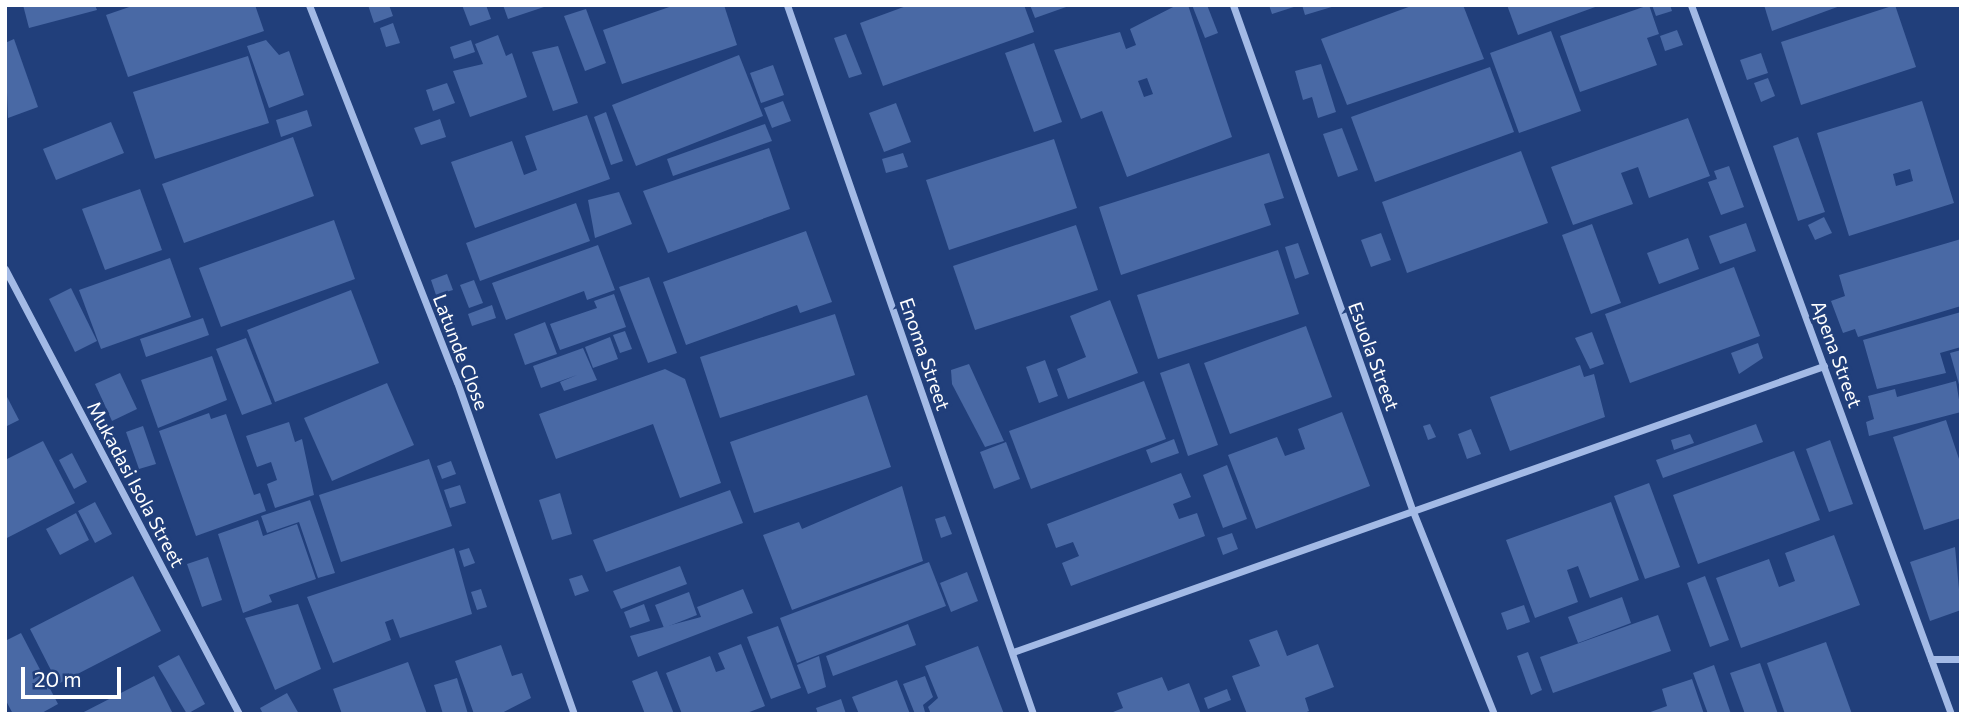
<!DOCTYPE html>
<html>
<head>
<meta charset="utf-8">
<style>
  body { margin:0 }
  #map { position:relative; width:1966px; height:719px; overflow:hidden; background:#213f7b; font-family:Commissioner,sans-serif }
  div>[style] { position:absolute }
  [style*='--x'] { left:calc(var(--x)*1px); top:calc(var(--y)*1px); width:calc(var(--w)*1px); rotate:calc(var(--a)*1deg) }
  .building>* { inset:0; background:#4969a5 }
  .minor>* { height:7px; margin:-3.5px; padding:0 3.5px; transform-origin:3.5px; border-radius:3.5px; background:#a3bae6 }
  span { translate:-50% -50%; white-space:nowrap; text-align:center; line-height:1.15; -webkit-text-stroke:6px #213f7b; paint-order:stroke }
  .street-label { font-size:19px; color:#fff }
  .frame { position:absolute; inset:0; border:7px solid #fff; pointer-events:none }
  .scale { position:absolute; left:21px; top:667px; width:100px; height:32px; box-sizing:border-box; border:4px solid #fff; border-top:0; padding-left:9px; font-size:21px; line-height:24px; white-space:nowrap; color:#fff; -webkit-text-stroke:5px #213f7b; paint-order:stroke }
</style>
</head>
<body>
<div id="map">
  <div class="building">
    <i style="clip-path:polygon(23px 5px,95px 5px,97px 10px,29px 28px)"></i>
    <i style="clip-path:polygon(135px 5px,255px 5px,264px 31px,128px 77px,106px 15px)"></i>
    <i style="clip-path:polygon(368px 5px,389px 5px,393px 16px,374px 23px)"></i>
    <i style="clip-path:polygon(462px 5px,486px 5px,491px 19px,470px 26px)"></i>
    <i style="clip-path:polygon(503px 5px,547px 5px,547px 6px,508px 19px)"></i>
    <i style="clip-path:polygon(675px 5px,724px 5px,737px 45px,622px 84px,603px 30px)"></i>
    <i style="clip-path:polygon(909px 5px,1024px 5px,1034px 32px,883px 86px,860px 23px)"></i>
    <i style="clip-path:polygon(1030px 5px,1069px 5px,1069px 6px,1035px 18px)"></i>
    <i style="clip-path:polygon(evenodd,1177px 5px,1188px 5px,1232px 137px,1127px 177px,1102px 111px,1081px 119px,1054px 50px,1120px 32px,1126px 49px,1136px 45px,1130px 29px,1177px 5px,1147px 78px,1153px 94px,1144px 97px,1138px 81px,1147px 78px)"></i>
    <i style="clip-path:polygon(1192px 5px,1207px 5px,1218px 33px,1205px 38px)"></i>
    <i style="clip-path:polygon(1269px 5px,1297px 5px,1297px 6px,1272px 14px)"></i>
    <i style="clip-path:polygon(1302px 5px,1335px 5px,1335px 6px,1305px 15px)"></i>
    <i style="clip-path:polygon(1414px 5px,1463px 5px,1484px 59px,1347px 105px,1321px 39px)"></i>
    <i style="clip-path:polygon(1507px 5px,1598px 5px,1598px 6px,1518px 35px)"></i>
    <i style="clip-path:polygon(1649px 5px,1659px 34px,1647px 38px,1657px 65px,1580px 92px,1560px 36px)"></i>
    <i style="clip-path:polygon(1652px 5px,1670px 5px,1672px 11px,1656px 16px)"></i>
    <i style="clip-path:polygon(1764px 5px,1840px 5px,1840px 6px,1772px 31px)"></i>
    <i style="clip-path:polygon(1895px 5px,1916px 67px,1801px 105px,1781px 42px)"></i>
    <i style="clip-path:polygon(586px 9px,606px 63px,585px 71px,564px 16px)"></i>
    <i style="clip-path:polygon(393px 23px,400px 43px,386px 47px,380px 28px)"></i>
    <i style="clip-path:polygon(1677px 30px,1683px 45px,1665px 51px,1660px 36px)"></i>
    <i style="clip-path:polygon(1551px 31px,1581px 111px,1519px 133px,1490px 53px)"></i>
    <i style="clip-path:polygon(846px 34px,862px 74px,849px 78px,834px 38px)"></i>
    <i style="clip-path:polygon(498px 35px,506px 56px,512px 53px,527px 97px,470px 117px,453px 71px,483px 64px,475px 44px)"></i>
    <i style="clip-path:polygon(14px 39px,38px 107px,8px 118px,5px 43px)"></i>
    <i style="clip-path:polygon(266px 40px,279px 55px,289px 51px,304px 95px,269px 108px,247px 46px)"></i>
    <i style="clip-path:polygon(471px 40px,475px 52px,454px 59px,450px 47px)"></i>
    <i style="clip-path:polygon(1034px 43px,1062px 122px,1034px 132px,1005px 53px)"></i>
    <i style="clip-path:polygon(558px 46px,578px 103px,553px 111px,532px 52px)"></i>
    <i style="clip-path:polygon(1761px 53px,1768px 73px,1747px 80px,1740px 60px)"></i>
    <i style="clip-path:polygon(739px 55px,763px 116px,636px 166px,612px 105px)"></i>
    <i style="clip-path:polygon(248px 56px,269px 123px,155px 159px,133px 92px)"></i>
    <i style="clip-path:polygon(1321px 64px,1336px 112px,1318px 118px,1312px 97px,1303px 100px,1295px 71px)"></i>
    <i style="clip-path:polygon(773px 65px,784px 95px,761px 103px,750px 73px)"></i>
    <i style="clip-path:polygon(1490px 67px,1514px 132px,1375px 182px,1351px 117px)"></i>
    <i style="clip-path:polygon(1768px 78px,1775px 96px,1761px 102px,1754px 83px)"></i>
    <i style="clip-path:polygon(447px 83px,455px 103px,433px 111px,426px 90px)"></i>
    <i style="clip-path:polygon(783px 101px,791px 121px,772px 128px,764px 108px)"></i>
    <i style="clip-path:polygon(evenodd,1922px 101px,1954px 203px,1849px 236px,1817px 133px,1922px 101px,1910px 169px,1913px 181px,1896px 186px,1893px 174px,1910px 169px)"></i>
    <i style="clip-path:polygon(896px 103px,911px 142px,884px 152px,869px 113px)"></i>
    <i style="clip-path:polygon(307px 110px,312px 126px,281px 137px,276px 120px)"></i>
    <i style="clip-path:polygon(606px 112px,623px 161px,611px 165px,594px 117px)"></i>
    <i style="clip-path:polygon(587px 115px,610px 179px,475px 228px,451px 162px,512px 141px,524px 175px,537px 170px,525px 136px)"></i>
    <i style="clip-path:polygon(1688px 118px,1710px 176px,1649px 198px,1638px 167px,1621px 173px,1633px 204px,1573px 225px,1551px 167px)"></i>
    <i style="clip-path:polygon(440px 119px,446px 137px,421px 145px,414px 128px)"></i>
    <i style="clip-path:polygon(111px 122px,124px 153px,56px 180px,43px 149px)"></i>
    <i style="clip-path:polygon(765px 124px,772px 141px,673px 176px,667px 159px)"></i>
    <i style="clip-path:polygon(1342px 128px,1358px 170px,1338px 177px,1323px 134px)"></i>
    <i style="clip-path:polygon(293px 137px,314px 196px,184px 243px,162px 184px)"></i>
    <i style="clip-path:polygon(1798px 137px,1825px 212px,1798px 221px,1773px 146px)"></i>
    <i style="clip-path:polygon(1054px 139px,1077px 208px,949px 250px,926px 180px)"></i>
    <i style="clip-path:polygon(769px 148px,790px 209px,668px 253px,643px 191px)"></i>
    <i style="clip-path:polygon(1521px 151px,1548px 223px,1407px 273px,1382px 202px)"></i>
    <i style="clip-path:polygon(903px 153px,908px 167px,886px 173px,882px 159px)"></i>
    <i style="clip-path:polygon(1269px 153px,1284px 198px,1264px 204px,1271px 225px,1121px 275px,1099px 207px)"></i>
    <i style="clip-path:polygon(1729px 166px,1744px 207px,1721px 215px,1708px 182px,1717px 179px,1714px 171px)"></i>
    <i style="clip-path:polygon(140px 189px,162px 250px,105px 270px,82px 209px)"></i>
    <i style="clip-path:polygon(619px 192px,632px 224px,595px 238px,588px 200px)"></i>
    <i style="clip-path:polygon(576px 203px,590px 241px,480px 281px,466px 243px)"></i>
    <i style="clip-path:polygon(1824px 217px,1832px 233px,1815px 240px,1808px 225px)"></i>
    <i style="clip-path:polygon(334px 220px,355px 279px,221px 327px,199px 268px)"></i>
    <i style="clip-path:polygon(1746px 223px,1756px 251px,1720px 264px,1709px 236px)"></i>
    <i style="clip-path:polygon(1592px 224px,1621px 303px,1591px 314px,1562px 235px)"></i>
    <i style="clip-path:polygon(1076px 225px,1098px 290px,975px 330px,953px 266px)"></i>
    <i style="clip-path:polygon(806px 231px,832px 302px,800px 313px,797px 305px,686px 345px,663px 282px)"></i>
    <i style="clip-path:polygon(1381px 233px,1391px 260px,1371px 267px,1361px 240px)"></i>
    <i style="clip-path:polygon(1688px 238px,1699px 269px,1659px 284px,1647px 253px)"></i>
    <i style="clip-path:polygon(1961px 239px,1961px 306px,1858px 337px,1855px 329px,1843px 333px,1831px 301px,1845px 296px,1839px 275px)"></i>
    <i style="clip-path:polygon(1298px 243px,1309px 274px,1295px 279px,1285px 247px)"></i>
    <i style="clip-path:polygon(598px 245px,615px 290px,587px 300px,584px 291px,506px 320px,492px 283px)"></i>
    <i style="clip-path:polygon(1278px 250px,1299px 314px,1158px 359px,1137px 295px)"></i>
    <i style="clip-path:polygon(170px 258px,191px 317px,101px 349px,79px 290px)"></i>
    <i style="clip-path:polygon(1734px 267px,1760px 336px,1630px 383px,1605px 314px)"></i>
    <i style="clip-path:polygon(447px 274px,453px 290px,436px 295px,431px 280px)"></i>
    <i style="clip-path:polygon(649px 277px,677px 353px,648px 363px,619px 287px)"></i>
    <i style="clip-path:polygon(474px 280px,483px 303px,469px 308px,460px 285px)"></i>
    <i style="clip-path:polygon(71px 288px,97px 341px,75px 352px,49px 299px)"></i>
    <i style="clip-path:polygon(351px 290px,379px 363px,275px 402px,247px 330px)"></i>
    <i style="clip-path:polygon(614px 294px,626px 327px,560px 350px,550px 324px,597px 308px,594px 301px)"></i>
    <i style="clip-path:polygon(1110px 300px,1138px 373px,1068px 399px,1057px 369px,1086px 357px,1070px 316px)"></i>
    <i style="clip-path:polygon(492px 305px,496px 318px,472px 326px,468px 314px)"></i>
    <i style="clip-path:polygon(1961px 312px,1961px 347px,1940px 353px,1946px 373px,1877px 389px,1863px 340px)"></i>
    <i style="clip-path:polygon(835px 314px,855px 375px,720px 418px,700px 357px)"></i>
    <i style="clip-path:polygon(203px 318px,209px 335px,146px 357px,140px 339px)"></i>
    <i style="clip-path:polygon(545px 322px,557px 354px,525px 365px,514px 334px)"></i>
    <i style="clip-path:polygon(1306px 326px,1332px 397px,1230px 434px,1204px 363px)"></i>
    <i style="clip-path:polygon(625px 331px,632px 349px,620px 353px,613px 335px)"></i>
    <i style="clip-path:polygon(1592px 332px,1604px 364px,1590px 369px,1575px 338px)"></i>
    <i style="clip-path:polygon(610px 337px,618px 359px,593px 368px,585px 347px)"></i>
    <i style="clip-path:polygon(246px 338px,272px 404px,242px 415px,216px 349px)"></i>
    <i style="clip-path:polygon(1758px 343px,1763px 358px,1739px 374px,1731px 353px)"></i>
    <i style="clip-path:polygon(583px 348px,597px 380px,564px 391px,560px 382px,577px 375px,541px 388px,533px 366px)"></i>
    <i style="clip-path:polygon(1961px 350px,1961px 388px,1960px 388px,1950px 353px)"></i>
    <i style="clip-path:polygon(212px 356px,227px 400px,158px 428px,141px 380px)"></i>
    <i style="clip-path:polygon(1045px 360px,1058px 396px,1039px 403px,1026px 367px)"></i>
    <i style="clip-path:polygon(1189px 363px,1218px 445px,1188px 456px,1160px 373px)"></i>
    <i style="clip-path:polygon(969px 364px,1004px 441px,985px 447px,952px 384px,951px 370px)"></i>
    <i style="clip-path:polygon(1580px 365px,1584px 377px,1594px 374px,1605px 417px,1510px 451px,1490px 397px)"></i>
    <i style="clip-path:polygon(665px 369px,685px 379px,721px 483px,680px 498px,653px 424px,556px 459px,539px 414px)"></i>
    <i style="clip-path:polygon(120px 373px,137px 409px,112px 421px,95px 384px)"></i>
    <i style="clip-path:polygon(1144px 381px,1166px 439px,1031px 489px,1009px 431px)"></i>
    <i style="clip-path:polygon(1956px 381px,1961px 412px,1869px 436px,1866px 422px,1874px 419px,1868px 396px,1895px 389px,1897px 397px)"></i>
    <i style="clip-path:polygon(387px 383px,414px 445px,332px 481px,304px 418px)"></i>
    <i style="clip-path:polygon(5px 393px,19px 420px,5px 427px)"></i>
    <i style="clip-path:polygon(867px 395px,891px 467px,754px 513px,730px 442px)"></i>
    <i style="clip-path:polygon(1342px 412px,1370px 486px,1256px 529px,1228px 455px,1277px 437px,1285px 456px,1305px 449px,1298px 429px)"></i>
    <i style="clip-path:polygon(209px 413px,211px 419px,226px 414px,254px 495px,260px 493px,266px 511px,196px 536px,159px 431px)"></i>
    <i style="clip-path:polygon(1946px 420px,1961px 465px,1961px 518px,1924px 530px,1893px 437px)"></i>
    <i style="clip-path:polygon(289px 422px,295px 442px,302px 439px,314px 495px,275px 508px,267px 484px,277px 480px,271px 462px,257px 467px,246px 436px)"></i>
    <i style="clip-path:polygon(1430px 424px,1436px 437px,1428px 440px,1423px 426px)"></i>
    <i style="clip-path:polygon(1756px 424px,1763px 442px,1663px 478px,1656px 460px)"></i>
    <i style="clip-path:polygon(143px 426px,156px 464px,139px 469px,126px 432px)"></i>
    <i style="clip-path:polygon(1471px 429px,1481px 454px,1467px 459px,1458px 434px)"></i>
    <i style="clip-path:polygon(1690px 434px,1694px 443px,1674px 450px,1671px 440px)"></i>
    <i style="clip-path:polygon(1174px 439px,1179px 453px,1151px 463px,1146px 450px)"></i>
    <i style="clip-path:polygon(1830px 440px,1853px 504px,1829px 512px,1806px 449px)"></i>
    <i style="clip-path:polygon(43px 441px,75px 503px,5px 539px,5px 460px)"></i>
    <i style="clip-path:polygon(1006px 442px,1020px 479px,994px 489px,980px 452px)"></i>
    <i style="clip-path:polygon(1794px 451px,1820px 520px,1698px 564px,1673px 495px)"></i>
    <i style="clip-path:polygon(72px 453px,87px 482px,74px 489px,59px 460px)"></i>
    <i style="clip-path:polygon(429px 459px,452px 526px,341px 562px,319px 495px)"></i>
    <i style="clip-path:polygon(451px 461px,456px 474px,442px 479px,437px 466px)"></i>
    <i style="clip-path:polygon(1227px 465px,1247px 519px,1223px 528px,1203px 475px)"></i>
    <i style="clip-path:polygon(1181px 473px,1191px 497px,1173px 504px,1179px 519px,1197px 513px,1205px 536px,1071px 586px,1062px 563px,1079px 556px,1073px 542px,1056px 548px,1047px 524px)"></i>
    <i style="clip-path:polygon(1649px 483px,1680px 567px,1645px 579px,1614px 496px)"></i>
    <i style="clip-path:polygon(460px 485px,466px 503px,450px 508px,444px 490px)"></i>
    <i style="clip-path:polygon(902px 486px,923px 561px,792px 610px,763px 535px,799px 522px,802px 529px)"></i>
    <i style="clip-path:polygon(730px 490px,743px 523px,606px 572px,593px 540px)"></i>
    <i style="clip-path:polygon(560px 493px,572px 534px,552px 540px,539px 500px)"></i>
    <i style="clip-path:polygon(310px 500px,335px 573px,318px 578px,299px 522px,267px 533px,261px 516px)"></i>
    <i style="clip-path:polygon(95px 502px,112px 534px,95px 543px,78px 511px)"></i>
    <i style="clip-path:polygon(1611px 502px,1639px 580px,1590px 598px,1578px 566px,1567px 570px,1578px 602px,1535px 618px,1506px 540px)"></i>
    <i style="clip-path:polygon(76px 513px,89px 540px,60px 555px,46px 529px)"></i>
    <i style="clip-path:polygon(945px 516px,952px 534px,941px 538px,935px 519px)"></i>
    <i style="clip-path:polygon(258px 520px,263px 536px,297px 524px,316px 579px,269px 595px,272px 602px,243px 613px,218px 534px)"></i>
    <i style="clip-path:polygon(1232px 533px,1238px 549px,1223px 555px,1217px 538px)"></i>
    <i style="clip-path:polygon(1834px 535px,1860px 605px,1741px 648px,1716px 578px,1769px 559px,1779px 587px,1795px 581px,1785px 553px)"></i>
    <i style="clip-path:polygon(1955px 547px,1961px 610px,1930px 621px,1910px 562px)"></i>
    <i style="clip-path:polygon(454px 548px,472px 614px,400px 638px,393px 619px,385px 622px,391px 640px,333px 663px,307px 597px)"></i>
    <i style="clip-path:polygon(469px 548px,475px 563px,464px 567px,459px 551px)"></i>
    <i style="clip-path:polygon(208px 557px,222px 600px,202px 607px,187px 564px)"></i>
    <i style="clip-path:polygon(929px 562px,946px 606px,797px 663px,780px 618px)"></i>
    <i style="clip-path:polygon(680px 566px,687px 584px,621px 609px,613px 591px)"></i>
    <i style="clip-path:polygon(967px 572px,978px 601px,951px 612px,940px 583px)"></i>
    <i style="clip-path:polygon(582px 575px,589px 591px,575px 596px,569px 579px)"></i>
    <i style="clip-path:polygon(133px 576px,161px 631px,58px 684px,30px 629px)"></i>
    <i style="clip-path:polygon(1705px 576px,1729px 640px,1710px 647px,1687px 583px)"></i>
    <i style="clip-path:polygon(481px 589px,487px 607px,477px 610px,471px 592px)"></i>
    <i style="clip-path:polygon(743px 589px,753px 613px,638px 657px,630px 636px,701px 617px,697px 607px)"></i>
    <i style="clip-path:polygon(689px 592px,697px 615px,664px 628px,655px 605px)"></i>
    <i style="clip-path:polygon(1622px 597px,1631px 623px,1578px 643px,1568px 617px)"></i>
    <i style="clip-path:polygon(298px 604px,321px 669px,275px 690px,245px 618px)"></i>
    <i style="clip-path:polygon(644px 604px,650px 621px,630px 628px,624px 612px)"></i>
    <i style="clip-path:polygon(1524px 605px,1530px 622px,1507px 630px,1501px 613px)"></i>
    <i style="clip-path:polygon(1658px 615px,1671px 651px,1553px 693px,1540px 657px)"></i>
    <i style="clip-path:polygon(908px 624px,916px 645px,833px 676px,826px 656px)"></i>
    <i style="clip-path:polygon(778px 626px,801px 688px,771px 699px,747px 637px)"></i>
    <i style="clip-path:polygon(1277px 630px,1287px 656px,1318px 644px,1334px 687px,1305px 698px,1309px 711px,1302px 714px,1247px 714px,1232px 676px,1260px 666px,1249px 640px)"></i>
    <i style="clip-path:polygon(21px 633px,58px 704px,40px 714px,13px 714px,5px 699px,5px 641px)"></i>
    <i style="clip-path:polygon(1826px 642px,1852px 714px,1785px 714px,1767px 663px)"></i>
    <i style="clip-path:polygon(741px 644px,765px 706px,744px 714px,682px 714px,666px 673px,710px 656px,716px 672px,725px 669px,718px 653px)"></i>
    <i style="clip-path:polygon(501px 645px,512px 676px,522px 673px,531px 698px,500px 714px,474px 714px,455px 661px)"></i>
    <i style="clip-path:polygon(978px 646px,1004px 714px,931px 714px,928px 707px,938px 698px,925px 666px)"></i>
    <i style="clip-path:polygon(1528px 652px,1542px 690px,1531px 695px,1517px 656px)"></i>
    <i style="clip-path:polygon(179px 655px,205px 704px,187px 714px,158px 666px)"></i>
    <i style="clip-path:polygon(819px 656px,826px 687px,808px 694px,797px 665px)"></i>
    <i style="clip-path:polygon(408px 662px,427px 714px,342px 714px,333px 689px)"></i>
    <i style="clip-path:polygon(1760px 663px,1778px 714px,1745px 714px,1730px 673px)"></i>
    <i style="clip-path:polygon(1714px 665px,1731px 714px,1708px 714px,1693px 673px)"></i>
    <i style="clip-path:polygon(657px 671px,674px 714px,645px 714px,632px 681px)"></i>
    <i style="clip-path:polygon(154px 676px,173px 714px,80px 714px)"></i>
    <i style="clip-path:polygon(925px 676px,933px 697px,923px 705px,925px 712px,915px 714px,903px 684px)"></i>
    <i style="clip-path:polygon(1162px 677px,1168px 691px,1189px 683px,1201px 714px,1108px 714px,1123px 708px,1117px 693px)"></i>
    <i style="clip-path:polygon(457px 678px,468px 714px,443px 714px,434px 685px)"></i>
    <i style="clip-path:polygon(1692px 679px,1704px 714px,1645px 714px,1667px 706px,1662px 689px)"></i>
    <i style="clip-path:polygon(897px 680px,910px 714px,859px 714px,852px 697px)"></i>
    <i style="clip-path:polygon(1227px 689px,1231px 700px,1208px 709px,1204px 698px)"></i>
    <i style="clip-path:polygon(287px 693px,299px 714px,263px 714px,260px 708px)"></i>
    <i style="clip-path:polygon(841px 699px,846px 714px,818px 714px,816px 708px)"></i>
  </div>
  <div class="minor">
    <i style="--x:309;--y:5;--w:405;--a:68.6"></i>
    <i style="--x:457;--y:382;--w:352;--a:70.6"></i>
    <i style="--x:787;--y:5;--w:750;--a:70.86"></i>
    <i style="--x:1233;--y:5;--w:535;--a:70.45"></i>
    <i style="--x:1412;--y:509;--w:221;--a:68.2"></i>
    <i style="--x:1691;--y:5;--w:755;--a:69.86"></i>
    <i style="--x:5;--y:269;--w:503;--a:62.26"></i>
    <i style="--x:1013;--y:652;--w:860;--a:-19.43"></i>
    <i style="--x:1931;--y:659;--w:30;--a:0"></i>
  </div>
  <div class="street-label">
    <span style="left:461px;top:352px;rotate:69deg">Latunde Close</span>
    <span style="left:925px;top:354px;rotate:71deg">Enoma Street</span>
    <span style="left:1837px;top:354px;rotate:70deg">Apena Street</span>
    <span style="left:1374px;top:356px;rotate:70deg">Esuola Street</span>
    <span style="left:136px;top:484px;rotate:62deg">Mukadasi Isola Street</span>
  </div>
  <div class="frame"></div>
  <div class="scale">20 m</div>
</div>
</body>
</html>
